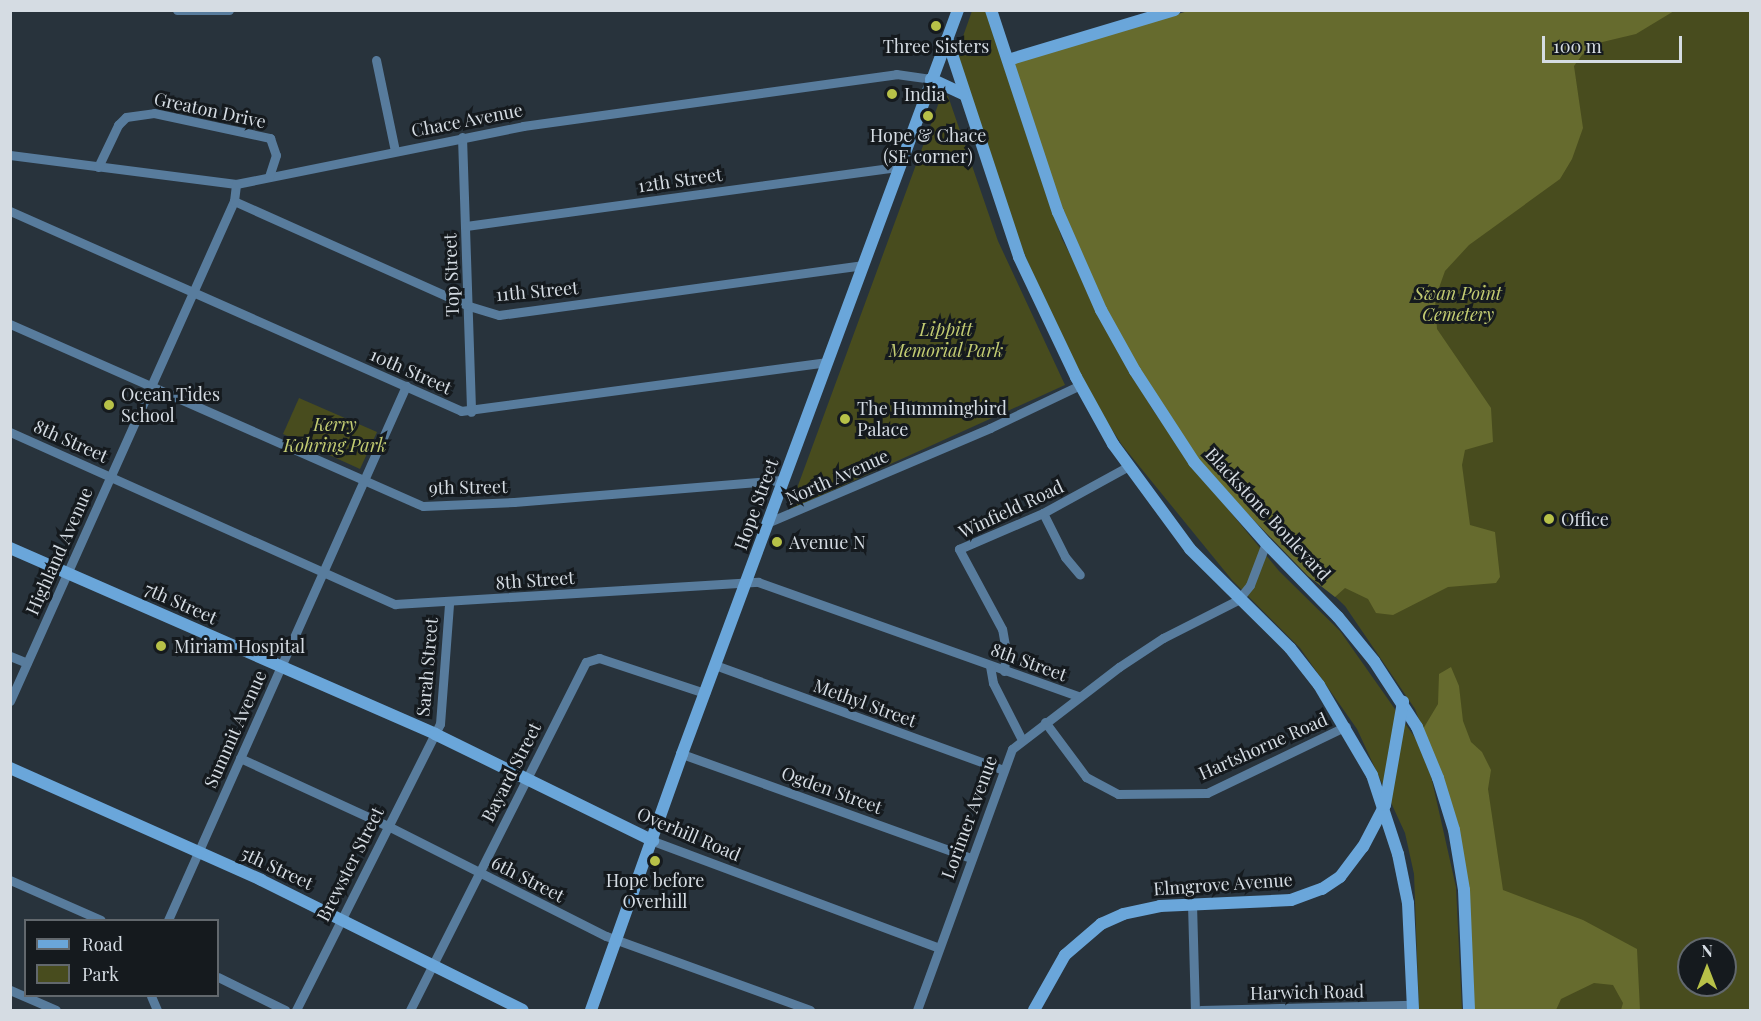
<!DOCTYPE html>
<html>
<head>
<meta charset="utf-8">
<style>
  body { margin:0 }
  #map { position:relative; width:1761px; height:1021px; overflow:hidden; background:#28333c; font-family:"Playfair Display",serif }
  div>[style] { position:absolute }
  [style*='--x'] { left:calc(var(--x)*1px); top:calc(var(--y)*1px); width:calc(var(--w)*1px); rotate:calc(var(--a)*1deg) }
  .green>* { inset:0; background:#484c1e }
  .forest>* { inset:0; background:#666b2e }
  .street>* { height:9px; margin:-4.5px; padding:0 4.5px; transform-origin:4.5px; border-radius:4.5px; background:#587c9d }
  .secondary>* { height:12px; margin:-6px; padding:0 6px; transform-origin:6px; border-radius:6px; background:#6aa6da }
  .dots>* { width:16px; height:16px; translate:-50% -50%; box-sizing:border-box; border:3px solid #151a1e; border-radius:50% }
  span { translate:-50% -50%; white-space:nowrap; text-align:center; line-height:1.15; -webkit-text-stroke:6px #151a1e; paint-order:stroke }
  .poi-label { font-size:18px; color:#d5dce3 }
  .left { translate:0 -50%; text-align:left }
  .street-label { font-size:18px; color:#d5dce3 }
  .park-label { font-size:18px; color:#c3cc72; font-style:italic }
  .frame { position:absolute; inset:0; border:12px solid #d5dce3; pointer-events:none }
  .legend { position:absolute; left:24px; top:919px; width:195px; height:78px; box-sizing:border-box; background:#151a1e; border:2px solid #62686d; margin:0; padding:8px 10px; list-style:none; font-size:18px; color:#d5dce3 }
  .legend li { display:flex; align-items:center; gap:12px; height:30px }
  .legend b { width:30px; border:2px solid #62686d }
  .north { position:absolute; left:1677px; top:937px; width:60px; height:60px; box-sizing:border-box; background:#151a1e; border:2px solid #62686d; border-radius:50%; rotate:0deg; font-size:16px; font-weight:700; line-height:24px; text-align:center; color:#d5dce3 }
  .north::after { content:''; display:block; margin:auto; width:21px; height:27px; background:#b7c148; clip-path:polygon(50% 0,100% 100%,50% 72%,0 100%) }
  .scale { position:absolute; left:1542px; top:36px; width:140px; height:27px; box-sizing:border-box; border:3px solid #d5dce3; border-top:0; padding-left:8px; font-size:18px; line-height:21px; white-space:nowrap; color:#d5dce3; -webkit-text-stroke:4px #151a1e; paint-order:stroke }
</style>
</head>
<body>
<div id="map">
  <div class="green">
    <i style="clip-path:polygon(972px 11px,987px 11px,1062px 239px,1151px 407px,1195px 469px,1279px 571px,1340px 631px,1416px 739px,1431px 776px,1456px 887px,1462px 1010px,1419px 1010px,1414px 874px,1405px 833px,1357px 729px,1300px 648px,1232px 580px,1122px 445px,1094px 402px,1043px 299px,1000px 195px,956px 56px)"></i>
    <i style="clip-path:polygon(evenodd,1210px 11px,1750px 11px,1750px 1010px,1479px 1010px,1459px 824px,1415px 709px,1345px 606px,1256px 521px,1210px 11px,1689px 949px,1725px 949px,1725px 985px,1689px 985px,1689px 949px)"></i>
    <i style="clip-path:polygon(942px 94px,948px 96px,998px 241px,1065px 385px,789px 510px)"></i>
    <i style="clip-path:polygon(299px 398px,377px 432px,360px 469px,283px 434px)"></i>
  </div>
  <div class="forest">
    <i style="clip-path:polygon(1188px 11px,1674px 11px,1636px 34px,1594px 44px,1582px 55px,1574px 66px,1583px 128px,1572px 159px,1560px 179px,1469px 245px,1445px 271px,1435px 299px,1437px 329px,1491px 408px,1493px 442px,1465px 450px,1462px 465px,1470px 525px,1495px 532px,1500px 577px,1496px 583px,1448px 587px,1393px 615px,1376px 613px,1368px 599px,1345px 588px,1335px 597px,1308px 576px,1179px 443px,1071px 244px,1009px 63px)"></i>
    <i style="clip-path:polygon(1451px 667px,1459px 686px,1463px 721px,1471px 742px,1482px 752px,1491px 770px,1488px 789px,1503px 890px,1583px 920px,1637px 949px,1640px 1010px,1621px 1010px,1623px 1003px,1613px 985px,1594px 983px,1561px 999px,1556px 1010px,1473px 1010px,1460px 863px,1420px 734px,1438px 704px,1439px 674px)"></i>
  </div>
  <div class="street">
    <i style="--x:177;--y:10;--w:52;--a:0"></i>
    <i style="--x:376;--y:60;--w:93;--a:78.2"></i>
    <i style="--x:462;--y:137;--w:275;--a:88.1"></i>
    <i style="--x:10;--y:155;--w:228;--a:7.3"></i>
    <i style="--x:236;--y:184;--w:293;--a:-11.4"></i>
    <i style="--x:523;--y:126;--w:377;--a:-7.9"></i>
    <i style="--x:896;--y:74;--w:35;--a:8"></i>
    <i style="--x:98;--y:167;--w:47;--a:-64.5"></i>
    <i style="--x:118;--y:125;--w:11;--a:-45"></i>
    <i style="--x:126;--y:117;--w:28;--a:-8"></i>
    <i style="--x:154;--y:113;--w:119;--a:12.2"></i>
    <i style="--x:270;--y:138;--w:18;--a:71"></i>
    <i style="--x:276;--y:155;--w:23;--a:108"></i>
    <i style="--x:234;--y:201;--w:257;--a:24.1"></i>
    <i style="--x:469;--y:306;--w:31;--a:17"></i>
    <i style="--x:499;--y:315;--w:368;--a:-7.8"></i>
    <i style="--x:10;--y:211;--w:493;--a:23.9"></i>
    <i style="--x:461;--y:411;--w:368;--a:-7.6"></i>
    <i style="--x:466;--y:226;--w:437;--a:-7.8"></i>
    <i style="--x:10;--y:324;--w:451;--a:23.8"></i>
    <i style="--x:423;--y:506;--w:91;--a:-2.5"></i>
    <i style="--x:514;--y:502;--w:271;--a:-4.7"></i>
    <i style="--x:10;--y:432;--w:422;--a:24.1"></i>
    <i style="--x:395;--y:604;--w:364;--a:-3.5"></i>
    <i style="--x:758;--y:582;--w:341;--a:19.6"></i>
    <i style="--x:1043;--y:513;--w:49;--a:63.4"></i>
    <i style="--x:1065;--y:557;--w:23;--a:50"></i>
    <i style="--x:769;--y:522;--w:240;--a:-23"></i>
    <i style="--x:990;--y:428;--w:100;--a:-25.5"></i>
    <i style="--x:10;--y:656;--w:18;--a:22"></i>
    <i style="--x:715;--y:665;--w:307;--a:20"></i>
    <i style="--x:990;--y:666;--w:17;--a:80"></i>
    <i style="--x:993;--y:683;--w:62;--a:63"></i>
    <i style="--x:1004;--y:671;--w:20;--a:-84"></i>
    <i style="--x:1006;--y:651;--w:22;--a:-100"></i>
    <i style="--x:1002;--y:629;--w:91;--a:-118.3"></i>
    <i style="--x:959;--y:549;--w:91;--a:-23.2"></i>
    <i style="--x:1043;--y:513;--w:96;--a:-28.7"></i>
    <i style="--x:10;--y:701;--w:548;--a:-65.87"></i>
    <i style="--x:234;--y:201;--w:17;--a:-83"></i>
    <i style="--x:1045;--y:722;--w:69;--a:53.3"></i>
    <i style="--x:1086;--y:777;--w:36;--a:28"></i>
    <i style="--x:1118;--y:794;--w:89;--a:-0.6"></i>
    <i style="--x:1207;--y:793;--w:154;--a:-25.7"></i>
    <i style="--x:682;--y:754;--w:307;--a:19.8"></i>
    <i style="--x:240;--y:758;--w:163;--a:24.7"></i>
    <i style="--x:388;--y:826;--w:244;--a:26.8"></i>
    <i style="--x:606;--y:936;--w:217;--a:19.9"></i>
    <i style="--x:653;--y:841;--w:305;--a:20.5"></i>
    <i style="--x:10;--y:880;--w:99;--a:23.7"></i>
    <i style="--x:1192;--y:904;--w:106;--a:88.4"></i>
    <i style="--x:168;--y:920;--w:585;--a:-65.98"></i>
    <i style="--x:218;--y:977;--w:75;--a:26.2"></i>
    <i style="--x:10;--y:990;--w:50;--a:23.5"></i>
    <i style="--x:151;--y:996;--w:15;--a:67"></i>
    <i style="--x:296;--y:1010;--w:320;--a:-63.3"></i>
    <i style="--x:440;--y:724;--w:121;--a:-85.7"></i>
    <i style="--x:410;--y:1010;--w:390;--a:-63.2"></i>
    <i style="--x:586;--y:662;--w:14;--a:-17"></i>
    <i style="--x:599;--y:658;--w:112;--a:18.3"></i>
    <i style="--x:917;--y:1010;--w:278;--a:-70"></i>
    <i style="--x:1012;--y:749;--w:135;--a:-37.5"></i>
    <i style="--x:1119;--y:667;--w:53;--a:-33.4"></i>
    <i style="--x:1163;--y:638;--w:84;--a:-26.9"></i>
    <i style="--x:1238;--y:600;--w:19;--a:-51"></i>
    <i style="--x:1250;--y:585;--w:45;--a:-69.1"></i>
    <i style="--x:1201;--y:1010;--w:212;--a:-1.4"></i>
  </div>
  <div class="secondary">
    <i style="--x:991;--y:10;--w:213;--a:71.7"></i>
    <i style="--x:1058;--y:212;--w:107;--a:66.3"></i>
    <i style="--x:1101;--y:310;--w:70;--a:60.9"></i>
    <i style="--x:1135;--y:371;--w:108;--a:57"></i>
    <i style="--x:1194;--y:462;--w:108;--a:48.4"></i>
    <i style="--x:1266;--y:543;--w:103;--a:45.8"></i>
    <i style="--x:1338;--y:617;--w:57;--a:50.7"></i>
    <i style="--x:1374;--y:661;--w:79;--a:56.9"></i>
    <i style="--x:1417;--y:727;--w:55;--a:67.6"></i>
    <i style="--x:1438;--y:778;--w:54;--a:72.9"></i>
    <i style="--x:1454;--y:830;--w:61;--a:80.5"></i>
    <i style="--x:1464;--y:890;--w:120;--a:87.6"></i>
    <i style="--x:947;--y:39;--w:230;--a:71.7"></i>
    <i style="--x:1019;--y:257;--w:133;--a:64.6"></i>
    <i style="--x:1076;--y:377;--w:77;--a:61.1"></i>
    <i style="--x:1113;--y:444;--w:130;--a:53.7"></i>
    <i style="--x:1190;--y:549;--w:141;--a:44.7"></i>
    <i style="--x:1290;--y:648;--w:47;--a:51.9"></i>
    <i style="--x:1319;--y:685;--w:104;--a:59.5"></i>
    <i style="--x:1372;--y:775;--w:83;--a:71.8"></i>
    <i style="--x:1398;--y:854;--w:50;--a:78.5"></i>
    <i style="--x:1408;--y:903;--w:107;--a:87.3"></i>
    <i style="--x:1008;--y:60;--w:174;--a:-16.7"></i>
    <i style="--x:931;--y:79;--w:35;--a:25"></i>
    <i style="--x:10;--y:548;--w:464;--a:23.6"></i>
    <i style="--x:435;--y:734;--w:243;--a:26.1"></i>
    <i style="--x:10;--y:768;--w:275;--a:24"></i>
    <i style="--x:261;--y:880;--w:292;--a:26.4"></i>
    <i style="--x:591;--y:1010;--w:272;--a:-70.4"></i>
    <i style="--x:682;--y:754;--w:794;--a:-69.65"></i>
    <i style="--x:1034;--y:1010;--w:63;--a:-60.6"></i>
    <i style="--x:1065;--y:955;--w:48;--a:-40.7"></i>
    <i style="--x:1101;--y:924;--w:24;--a:-24"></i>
    <i style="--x:1123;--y:914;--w:38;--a:-12"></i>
    <i style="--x:1160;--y:906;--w:131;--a:-2.6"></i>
    <i style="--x:1291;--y:900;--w:33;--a:-20"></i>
    <i style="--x:1322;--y:889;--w:22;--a:-34"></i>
    <i style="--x:1340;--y:877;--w:38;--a:-53"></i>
    <i style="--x:1363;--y:847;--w:47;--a:-62.4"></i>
    <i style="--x:1385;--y:805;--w:105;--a:-80.1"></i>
  </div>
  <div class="dots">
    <i style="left:936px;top:26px;background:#b7c148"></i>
    <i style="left:892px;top:94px;background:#b7c148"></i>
    <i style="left:928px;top:116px;background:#b7c148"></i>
    <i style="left:109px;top:405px;background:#b7c148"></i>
    <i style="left:845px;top:419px;background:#b7c148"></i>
    <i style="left:1549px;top:519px;background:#b7c148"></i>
    <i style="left:777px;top:542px;background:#b7c148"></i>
    <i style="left:161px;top:646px;background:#b7c148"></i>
    <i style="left:655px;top:861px;background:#b7c148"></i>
  </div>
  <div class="poi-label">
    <span style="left:936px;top:46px">Three Sisters</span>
    <span class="left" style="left:904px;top:94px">India</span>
    <span style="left:928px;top:146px">Hope &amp; Chace<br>(SE corner)</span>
    <span class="left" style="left:121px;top:405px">Ocean Tides<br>School</span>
    <span class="left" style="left:857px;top:419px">The Hummingbird<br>Palace</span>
    <span class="left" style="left:1561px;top:519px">Office</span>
    <span class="left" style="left:789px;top:542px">Avenue N</span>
    <span class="left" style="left:174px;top:646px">Miriam Hospital</span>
    <span style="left:655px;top:891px">Hope before<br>Overhill</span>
  </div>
  <div class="street-label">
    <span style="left:210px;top:110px;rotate:12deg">Greaton Drive</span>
    <span style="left:467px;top:120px;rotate:-11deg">Chace Avenue</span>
    <span style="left:680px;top:180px;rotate:-8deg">12th Street</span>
    <span style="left:451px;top:275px;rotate:-92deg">Top Street</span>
    <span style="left:537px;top:291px;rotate:-5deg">11th Street</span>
    <span style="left:411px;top:371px;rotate:24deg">10th Street</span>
    <span style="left:71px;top:441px;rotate:24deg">8th Street</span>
    <span style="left:837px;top:477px;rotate:-24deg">North Avenue</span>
    <span style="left:468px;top:487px;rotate:-1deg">9th Street</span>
    <span style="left:756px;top:504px;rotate:-70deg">Hope Street</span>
    <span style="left:1011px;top:509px;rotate:-25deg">Winfield Road</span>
    <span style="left:1268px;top:514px;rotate:47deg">Blackstone Boulevard</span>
    <span style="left:59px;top:551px;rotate:-66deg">Highland Avenue</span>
    <span style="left:535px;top:580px;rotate:-4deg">8th Street</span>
    <span style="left:181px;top:603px;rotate:24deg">7th Street</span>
    <span style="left:1029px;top:662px;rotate:20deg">8th Street</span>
    <span style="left:427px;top:667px;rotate:-85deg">Sarah Street</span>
    <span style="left:865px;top:703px;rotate:20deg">Methyl Street</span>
    <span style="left:235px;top:729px;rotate:-66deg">Summit Avenue</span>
    <span style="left:1263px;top:746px;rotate:-24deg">Hartshorne Road</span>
    <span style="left:511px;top:772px;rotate:-63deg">Bayard Street</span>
    <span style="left:832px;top:790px;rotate:20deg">Ogden Street</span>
    <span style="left:969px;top:817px;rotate:-70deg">Lorimer Avenue</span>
    <span style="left:689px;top:834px;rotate:23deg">Overhill Road</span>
    <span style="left:350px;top:864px;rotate:-63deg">Brewster Street</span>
    <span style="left:277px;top:868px;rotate:25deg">5th Street</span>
    <span style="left:528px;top:879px;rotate:27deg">6th Street</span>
    <span style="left:1223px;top:884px;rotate:-4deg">Elmgrove Avenue</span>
    <span style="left:1307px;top:992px;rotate:-1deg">Harwich Road</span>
  </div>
  <div class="park-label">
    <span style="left:1458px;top:304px">Swan Point<br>Cemetery</span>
    <span style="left:946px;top:340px">Lippitt<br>Memorial Park</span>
    <span style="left:335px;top:435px">Kerry<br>Kohring Park</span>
  </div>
  <div class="frame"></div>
  <ul class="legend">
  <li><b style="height:8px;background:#6aa6da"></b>Road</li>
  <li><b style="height:16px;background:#484c1e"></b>Park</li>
  </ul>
  <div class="north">N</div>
  <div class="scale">100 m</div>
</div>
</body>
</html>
